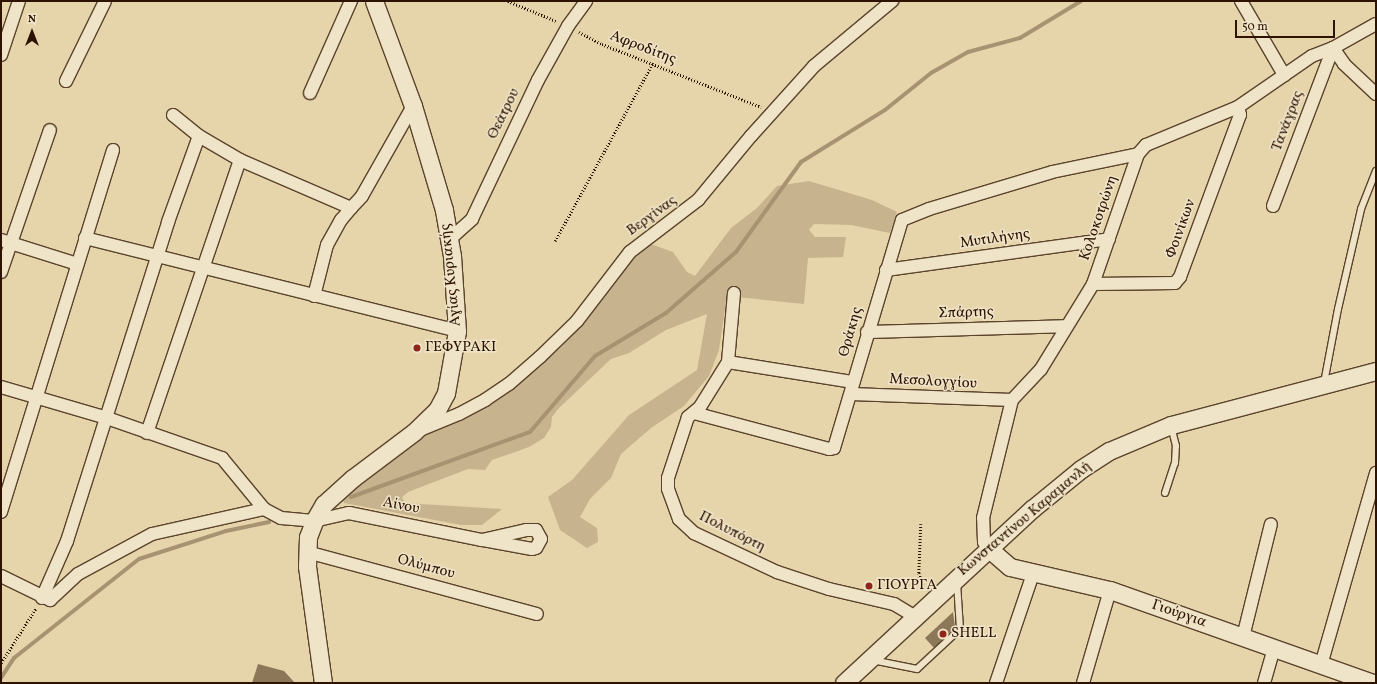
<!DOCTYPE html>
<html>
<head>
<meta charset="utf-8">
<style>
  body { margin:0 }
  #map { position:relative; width:1377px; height:684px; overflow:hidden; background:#e6d5ab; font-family:Vollkorn,serif }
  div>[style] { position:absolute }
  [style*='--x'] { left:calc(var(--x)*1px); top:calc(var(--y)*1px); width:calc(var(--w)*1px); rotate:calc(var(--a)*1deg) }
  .green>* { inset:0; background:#c7b48e }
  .stream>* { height:4px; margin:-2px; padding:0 2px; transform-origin:2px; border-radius:2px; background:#a79371 }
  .building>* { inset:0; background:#8d7759 }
  .path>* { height:2.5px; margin-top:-1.25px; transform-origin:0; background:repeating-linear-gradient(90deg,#2d1200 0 1px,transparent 0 3px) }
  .roads { filter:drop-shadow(1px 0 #5b432b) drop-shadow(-1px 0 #5b432b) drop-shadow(0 1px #5b432b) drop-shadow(0 -1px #5b432b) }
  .lane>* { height:6px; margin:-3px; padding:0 3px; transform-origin:3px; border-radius:3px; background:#efe4c8 }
  .street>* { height:12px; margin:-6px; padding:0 6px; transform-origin:6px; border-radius:6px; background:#efe4c8 }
  .secondary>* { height:17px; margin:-8.5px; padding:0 8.5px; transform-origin:8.5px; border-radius:8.5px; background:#efe4c8 }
  .dots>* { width:11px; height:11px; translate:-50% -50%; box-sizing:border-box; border:2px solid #efe4c8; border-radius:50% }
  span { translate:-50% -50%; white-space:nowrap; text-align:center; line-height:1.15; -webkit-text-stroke:3px #efe4c8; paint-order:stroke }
  .street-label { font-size:15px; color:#2d1200 }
  .poi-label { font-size:15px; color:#2d1200 }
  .left { translate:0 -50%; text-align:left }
  .frame { position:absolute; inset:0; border:2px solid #2d1200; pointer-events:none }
  .north { position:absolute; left:12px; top:12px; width:40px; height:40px; -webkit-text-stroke:3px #efe4c8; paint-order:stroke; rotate:0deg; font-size:11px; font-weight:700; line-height:16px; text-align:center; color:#2d1200 }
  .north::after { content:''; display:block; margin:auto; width:14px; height:18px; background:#2d1200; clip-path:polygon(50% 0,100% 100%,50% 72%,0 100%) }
  .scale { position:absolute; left:1235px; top:20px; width:100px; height:18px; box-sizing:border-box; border:2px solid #2d1200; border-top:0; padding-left:5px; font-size:12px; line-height:14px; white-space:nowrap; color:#2d1200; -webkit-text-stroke:3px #efe4c8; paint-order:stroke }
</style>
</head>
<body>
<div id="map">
  <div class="green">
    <i style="clip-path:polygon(809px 181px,872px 200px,897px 212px,890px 233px,851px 225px,814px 224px,809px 230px,815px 237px,846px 237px,843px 257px,808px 258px,804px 304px,727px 296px,719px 350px,709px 376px,684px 406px,651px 428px,621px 454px,611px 478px,590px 499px,580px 517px,597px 528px,598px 542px,587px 548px,560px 530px,548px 497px,572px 480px,629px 415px,697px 370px,707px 314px,666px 330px,629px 353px,611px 359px,558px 409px,552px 417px,551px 427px,544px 438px,529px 447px,492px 460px,485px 470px,468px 469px,408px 492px,402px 497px,405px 503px,502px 509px,482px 525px,461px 525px,344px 503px,342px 496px,415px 435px,511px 386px,632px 254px,648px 243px,673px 252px,687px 272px,695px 276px,731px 228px,757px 208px,777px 186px)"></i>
  </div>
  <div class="stream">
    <i style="--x:351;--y:497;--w:190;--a:-20"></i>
    <i style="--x:530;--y:432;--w:100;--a:-49.5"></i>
    <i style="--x:595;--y:356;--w:83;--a:-31.2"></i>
    <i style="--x:666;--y:313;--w:93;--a:-41.1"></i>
    <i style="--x:736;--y:252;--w:111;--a:-54.2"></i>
    <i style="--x:801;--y:162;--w:99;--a:-31.8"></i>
    <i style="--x:885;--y:110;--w:59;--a:-38.8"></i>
    <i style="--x:931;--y:73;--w:43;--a:-29.6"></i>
    <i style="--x:968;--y:52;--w:54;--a:-15.1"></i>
    <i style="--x:1020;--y:38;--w:71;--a:-31.2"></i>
    <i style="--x:1;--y:678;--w:24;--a:-57"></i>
    <i style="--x:14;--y:658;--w:159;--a:-38.4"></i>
    <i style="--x:139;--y:559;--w:91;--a:-17.8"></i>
    <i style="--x:226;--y:531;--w:44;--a:-11.8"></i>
  </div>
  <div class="building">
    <i style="clip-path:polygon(953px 612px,955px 627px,934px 648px,925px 638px)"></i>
    <i style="clip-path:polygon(258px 664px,284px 671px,295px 683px,252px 683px)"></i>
  </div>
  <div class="path">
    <i style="--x:508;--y:1;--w:52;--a:22.6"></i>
    <i style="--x:579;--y:32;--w:26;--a:28"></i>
    <i style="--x:602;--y:44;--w:171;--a:21.6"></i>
    <i style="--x:555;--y:241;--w:203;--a:-61.2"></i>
    <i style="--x:921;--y:524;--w:49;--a:92.3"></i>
    <i style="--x:919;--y:573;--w:16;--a:72"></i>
    <i style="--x:1;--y:663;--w:65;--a:-57.5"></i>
  </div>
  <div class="roads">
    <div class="lane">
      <i style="--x:1324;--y:383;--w:75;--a:-79.3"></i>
      <i style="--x:1338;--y:309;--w:103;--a:-77"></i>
      <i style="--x:1361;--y:209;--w:41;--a:-68.5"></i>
      <i style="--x:1165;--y:493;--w:32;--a:-72"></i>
      <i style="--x:1175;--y:463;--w:17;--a:-87"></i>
      <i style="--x:1176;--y:446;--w:21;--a:-104"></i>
      <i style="--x:872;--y:660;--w:46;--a:11.3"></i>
      <i style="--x:917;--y:669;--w:59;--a:-42.9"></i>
      <i style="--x:960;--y:629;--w:46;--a:-93.7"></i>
    </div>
    <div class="street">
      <i style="--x:1241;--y:1;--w:86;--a:59.8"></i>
      <i style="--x:1;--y:55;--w:57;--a:-71.6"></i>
      <i style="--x:66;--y:81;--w:89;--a:-64"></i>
      <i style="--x:310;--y:93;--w:101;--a:-66"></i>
      <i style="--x:173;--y:115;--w:33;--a:39"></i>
      <i style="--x:199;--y:136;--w:48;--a:30.3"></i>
      <i style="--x:240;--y:160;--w:121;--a:23.4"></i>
      <i style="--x:351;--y:208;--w:16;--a:-47"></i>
      <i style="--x:362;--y:196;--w:103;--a:-60.5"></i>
      <i style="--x:1273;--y:206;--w:169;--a:-69.2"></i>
      <i style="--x:1333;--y:48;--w:49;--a:-29.2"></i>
      <i style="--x:85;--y:238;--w:383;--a:14"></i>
      <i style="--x:450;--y:239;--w:30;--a:-42"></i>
      <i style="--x:472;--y:219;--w:154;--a:-64.6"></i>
      <i style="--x:538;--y:80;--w:62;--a:-60.9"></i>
      <i style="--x:568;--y:26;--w:31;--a:-54"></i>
      <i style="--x:1;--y:240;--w:80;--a:17.5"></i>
      <i style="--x:886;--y:270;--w:225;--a:-7.9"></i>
      <i style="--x:1;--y:272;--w:150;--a:-71"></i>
      <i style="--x:1093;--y:284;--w:82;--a:-0.7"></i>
      <i style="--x:1175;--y:283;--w:8;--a:-50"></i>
      <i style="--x:1180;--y:277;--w:173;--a:-69.7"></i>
      <i style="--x:1240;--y:115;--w:8;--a:-104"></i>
      <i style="--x:734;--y:293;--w:69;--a:95"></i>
      <i style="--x:728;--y:362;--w:53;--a:121.9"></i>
      <i style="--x:700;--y:407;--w:16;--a:140"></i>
      <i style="--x:688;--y:417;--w:64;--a:108.2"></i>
      <i style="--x:668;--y:478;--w:11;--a:90"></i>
      <i style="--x:668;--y:489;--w:32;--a:70"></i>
      <i style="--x:679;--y:519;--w:21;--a:43"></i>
      <i style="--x:694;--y:533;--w:92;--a:25.2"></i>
      <i style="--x:777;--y:572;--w:55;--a:18.1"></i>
      <i style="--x:829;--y:589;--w:67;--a:13"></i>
      <i style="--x:894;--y:604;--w:23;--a:31"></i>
      <i style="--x:314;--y:296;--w:53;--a:-75.7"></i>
      <i style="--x:327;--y:245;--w:29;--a:-61"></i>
      <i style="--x:341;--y:220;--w:16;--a:-50"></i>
      <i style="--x:867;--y:332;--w:199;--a:-1.7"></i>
      <i style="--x:728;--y:362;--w:127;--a:9.1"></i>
      <i style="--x:1;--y:387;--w:110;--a:16.3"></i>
      <i style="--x:107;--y:418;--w:122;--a:19.2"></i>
      <i style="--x:222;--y:458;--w:66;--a:50.5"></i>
      <i style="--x:264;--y:509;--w:19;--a:28"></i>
      <i style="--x:281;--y:518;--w:33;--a:5"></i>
      <i style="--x:314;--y:521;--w:36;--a:-13"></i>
      <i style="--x:349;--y:513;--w:136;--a:11.5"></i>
      <i style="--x:482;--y:540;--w:45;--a:-12.8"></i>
      <i style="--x:526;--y:530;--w:10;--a:0"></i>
      <i style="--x:536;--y:530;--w:10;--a:61"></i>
      <i style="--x:541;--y:539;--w:10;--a:119"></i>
      <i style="--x:536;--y:548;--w:4;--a:166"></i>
      <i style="--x:532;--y:549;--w:51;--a:-169.8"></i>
      <i style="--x:851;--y:394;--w:161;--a:2.1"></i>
      <i style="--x:694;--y:413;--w:140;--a:14.9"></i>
      <i style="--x:829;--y:449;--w:5;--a:-11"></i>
      <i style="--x:834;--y:448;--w:238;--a:-73.4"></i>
      <i style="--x:902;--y:220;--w:29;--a:-22"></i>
      <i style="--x:929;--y:209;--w:128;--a:-16.7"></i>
      <i style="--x:1052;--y:172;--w:88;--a:-11.8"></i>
      <i style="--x:420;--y:430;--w:42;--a:-22.3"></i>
      <i style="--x:459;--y:414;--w:30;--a:-28"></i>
      <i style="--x:485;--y:400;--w:29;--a:-34"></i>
      <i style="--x:509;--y:384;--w:41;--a:-41.1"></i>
      <i style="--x:540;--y:357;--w:52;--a:-44.2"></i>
      <i style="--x:577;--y:321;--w:87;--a:-52.5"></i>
      <i style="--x:630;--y:252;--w:86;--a:-37.4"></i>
      <i style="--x:698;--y:200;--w:83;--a:-50.4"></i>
      <i style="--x:751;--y:136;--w:94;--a:-48"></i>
      <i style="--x:814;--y:66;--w:102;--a:-39.8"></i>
      <i style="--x:147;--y:433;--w:288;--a:-71.2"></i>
      <i style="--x:1;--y:512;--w:379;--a:-72.8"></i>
      <i style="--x:988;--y:548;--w:7;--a:-124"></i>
      <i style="--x:984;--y:542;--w:24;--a:-92"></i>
      <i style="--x:983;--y:518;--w:122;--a:-76.2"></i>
      <i style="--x:1012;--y:400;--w:42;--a:-46.9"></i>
      <i style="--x:1041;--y:369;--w:100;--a:-58.5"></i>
      <i style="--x:1093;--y:284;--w:138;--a:-70.9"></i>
      <i style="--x:1138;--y:154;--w:12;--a:-48"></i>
      <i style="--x:1146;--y:145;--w:100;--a:-22.4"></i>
      <i style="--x:1238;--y:107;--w:90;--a:-34.6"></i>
      <i style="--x:1312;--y:56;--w:22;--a:-21"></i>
      <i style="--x:1333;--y:48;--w:19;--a:55"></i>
      <i style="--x:1344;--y:64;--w:44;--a:43.2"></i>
      <i style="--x:307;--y:552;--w:238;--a:15.1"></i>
      <i style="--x:1;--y:576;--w:55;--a:26.1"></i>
      <i style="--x:50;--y:600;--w:38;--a:-43"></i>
      <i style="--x:78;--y:574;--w:84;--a:-28.4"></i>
      <i style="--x:152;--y:534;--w:115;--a:-12.6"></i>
      <i style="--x:42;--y:598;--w:62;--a:-66.3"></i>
      <i style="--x:67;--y:541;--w:335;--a:-72.4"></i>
      <i style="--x:168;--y:222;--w:91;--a:-70.2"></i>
      <i style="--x:1243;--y:637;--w:116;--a:-76.1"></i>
      <i style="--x:1321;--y:665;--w:200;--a:-74"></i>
      <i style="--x:996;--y:683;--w:115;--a:-71.3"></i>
      <i style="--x:1083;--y:683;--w:97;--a:-73.8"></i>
      <i style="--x:1264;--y:683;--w:36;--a:-74"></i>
    </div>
    <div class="secondary">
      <i style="--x:988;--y:548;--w:29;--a:41"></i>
      <i style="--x:1010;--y:567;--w:103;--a:13"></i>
      <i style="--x:1110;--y:590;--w:278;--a:19.5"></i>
      <i style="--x:323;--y:683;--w:118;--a:-97.8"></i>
      <i style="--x:307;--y:566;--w:29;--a:-88"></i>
      <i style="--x:308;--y:537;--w:17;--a:-69"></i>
      <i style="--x:314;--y:521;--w:20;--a:-60"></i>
      <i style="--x:324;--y:504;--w:39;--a:-42"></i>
      <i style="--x:353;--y:478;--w:76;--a:-37"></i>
      <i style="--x:414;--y:432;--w:32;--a:-44"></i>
      <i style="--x:437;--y:410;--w:19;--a:-62"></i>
      <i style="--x:446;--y:393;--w:63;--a:-79.9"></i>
      <i style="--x:457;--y:331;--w:75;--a:-93.8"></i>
      <i style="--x:452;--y:256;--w:47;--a:-99.9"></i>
      <i style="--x:444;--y:210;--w:109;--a:-106.6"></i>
      <i style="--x:413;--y:106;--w:112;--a:-110.4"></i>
      <i style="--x:844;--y:683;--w:256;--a:-42.8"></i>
      <i style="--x:1032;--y:509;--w:63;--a:-39.2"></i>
      <i style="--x:1081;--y:469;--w:33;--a:-33"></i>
      <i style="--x:1109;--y:451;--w:67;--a:-22.8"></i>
      <i style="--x:1171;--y:425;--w:212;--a:-14.8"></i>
    </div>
  </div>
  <div class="dots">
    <i style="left:417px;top:348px;background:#8f2418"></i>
    <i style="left:869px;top:586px;background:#8f2418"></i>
    <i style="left:943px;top:634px;background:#8f2418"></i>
  </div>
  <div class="street-label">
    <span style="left:643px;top:48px;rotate:21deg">Αφροδίτης</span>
    <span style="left:504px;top:114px;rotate:-64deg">Θεάτρου</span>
    <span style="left:1288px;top:121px;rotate:-69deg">Τανάγρας</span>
    <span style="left:652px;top:216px;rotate:-36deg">Βεργίνας</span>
    <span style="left:1099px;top:218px;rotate:-71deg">Κολοκοτρώνη</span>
    <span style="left:1181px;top:229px;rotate:-70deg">Φοινίκων</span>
    <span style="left:995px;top:239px;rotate:-8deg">Μυτιλήνης</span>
    <span style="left:451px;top:275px;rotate:-96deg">Αγίας Κυριακής</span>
    <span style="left:966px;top:313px;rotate:-2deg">Σπάρτης</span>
    <span style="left:851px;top:332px;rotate:-74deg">Θράκης</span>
    <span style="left:933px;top:382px;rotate:3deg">Μεσολογγίου</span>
    <span style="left:401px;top:506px;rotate:11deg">Αίνου</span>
    <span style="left:1025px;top:519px;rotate:-40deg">Κωνσταντίνου Καραμανλή</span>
    <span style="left:732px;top:532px;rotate:27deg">Πολυπόρτη</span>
    <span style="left:426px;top:567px;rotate:15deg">Ολύμπου</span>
    <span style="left:1179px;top:614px;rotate:19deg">Γιούργια</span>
  </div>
  <div class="poi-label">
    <span class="left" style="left:425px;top:348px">ΓΕΦΥΡΑΚΙ</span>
    <span class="left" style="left:877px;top:586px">ΓΙΟΥΡΓΑ</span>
    <span class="left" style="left:951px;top:634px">SHELL</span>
  </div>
  <div class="frame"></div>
  <div class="north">N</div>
  <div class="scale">50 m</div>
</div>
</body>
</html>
